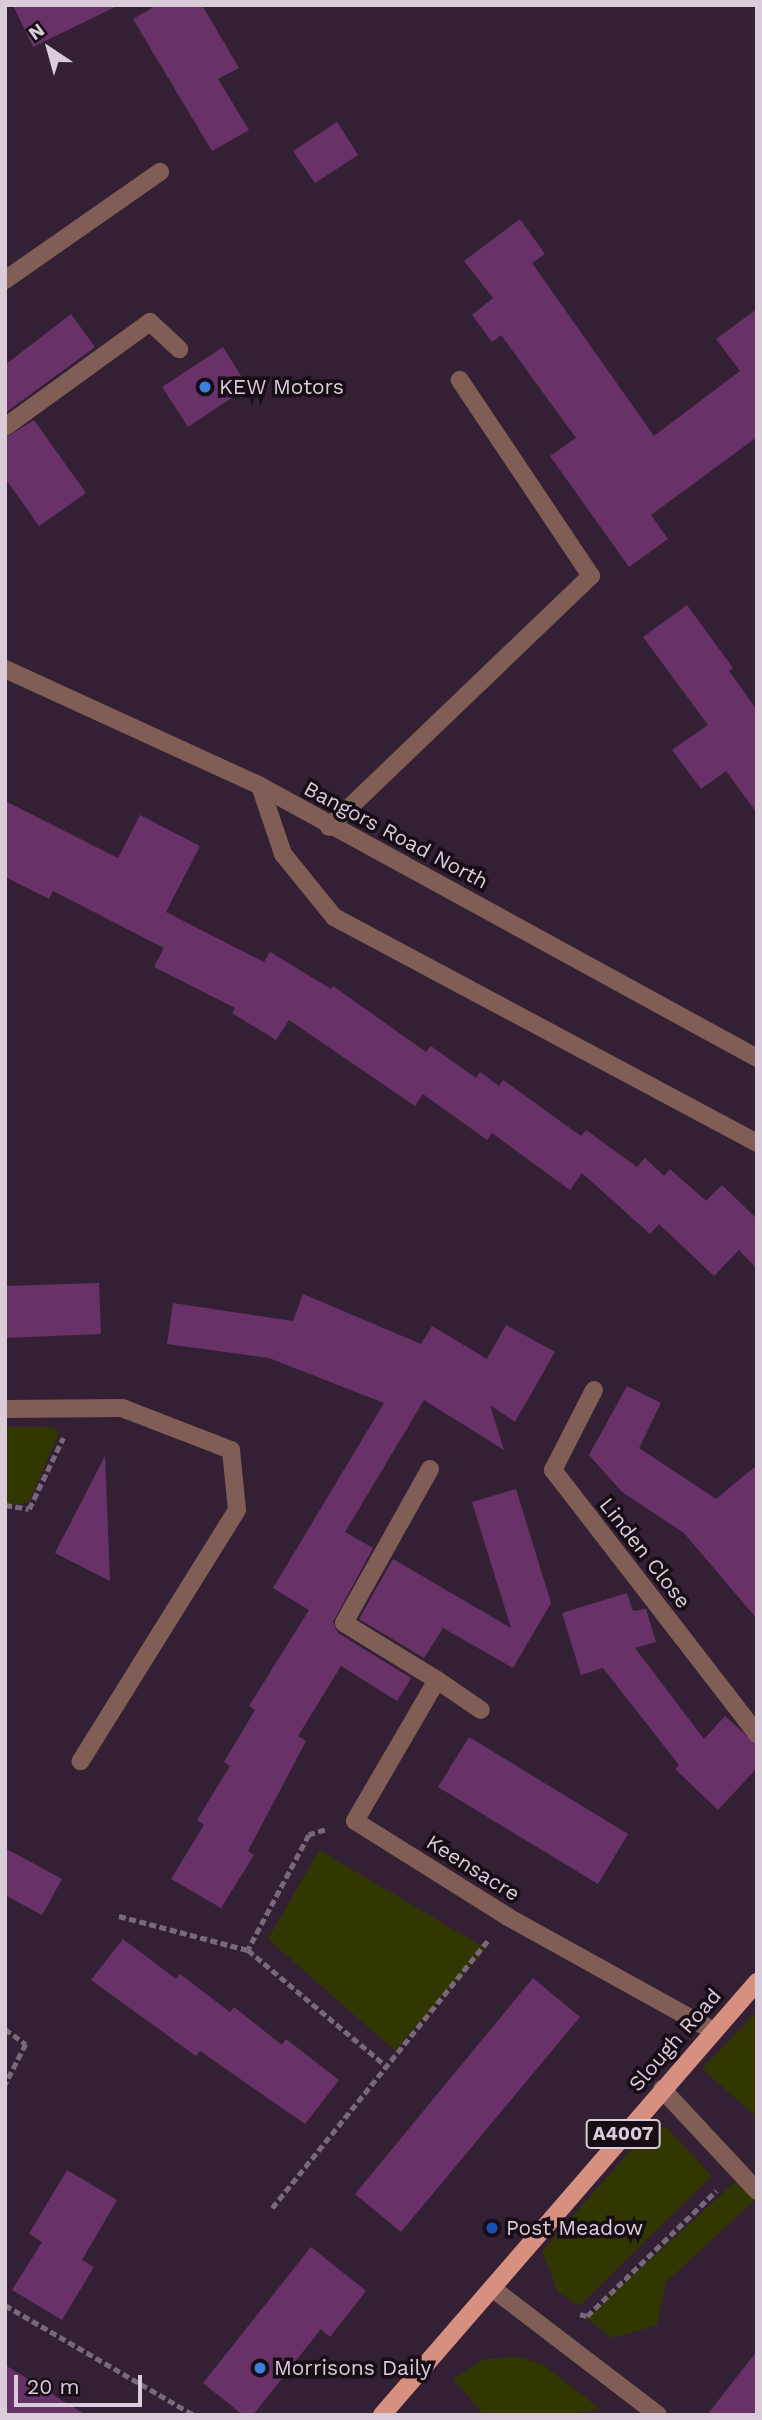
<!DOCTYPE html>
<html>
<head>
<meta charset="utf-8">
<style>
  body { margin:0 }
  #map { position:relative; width:762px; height:2420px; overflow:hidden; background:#342034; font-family:"Work Sans",sans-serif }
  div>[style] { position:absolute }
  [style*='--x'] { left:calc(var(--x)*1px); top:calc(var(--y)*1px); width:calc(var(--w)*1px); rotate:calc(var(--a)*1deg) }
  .green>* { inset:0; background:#323600 }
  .building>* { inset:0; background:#683268 }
  .path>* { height:4.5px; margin-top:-2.25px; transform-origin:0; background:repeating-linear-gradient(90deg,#796879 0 7px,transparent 0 10.5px) }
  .minor>* { height:18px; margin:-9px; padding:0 9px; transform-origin:9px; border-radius:9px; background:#805d55 }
  .major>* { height:18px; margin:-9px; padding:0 9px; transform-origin:9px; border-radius:9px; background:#d78f80 }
  .dots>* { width:19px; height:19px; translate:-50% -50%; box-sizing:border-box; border:4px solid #170d16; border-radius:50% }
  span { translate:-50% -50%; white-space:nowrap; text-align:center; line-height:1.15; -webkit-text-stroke:7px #170d16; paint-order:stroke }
  .shield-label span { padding:2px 5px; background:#170d16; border:2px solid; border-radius:5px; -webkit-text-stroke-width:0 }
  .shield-label { font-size:19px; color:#daccd9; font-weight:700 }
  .poi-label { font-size:21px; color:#daccd9 }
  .left { translate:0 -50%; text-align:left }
  .street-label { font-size:21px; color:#daccd9 }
  .frame { position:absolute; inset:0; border:7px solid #daccd9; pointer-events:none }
  .north { position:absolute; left:14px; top:14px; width:70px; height:70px; -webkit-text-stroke:5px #170d16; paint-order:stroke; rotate:324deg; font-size:19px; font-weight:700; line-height:28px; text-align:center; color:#daccd9 }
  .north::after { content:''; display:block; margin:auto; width:24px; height:32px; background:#daccd9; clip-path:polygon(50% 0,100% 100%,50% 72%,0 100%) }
  .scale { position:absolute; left:14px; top:2375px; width:128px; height:32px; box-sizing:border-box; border:4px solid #daccd9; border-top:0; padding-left:9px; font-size:21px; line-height:24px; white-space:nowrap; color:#daccd9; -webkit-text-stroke:5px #170d16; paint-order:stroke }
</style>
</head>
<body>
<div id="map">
  <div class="green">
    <i style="clip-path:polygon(5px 1427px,53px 1427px,59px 1433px,29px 1502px,12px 1506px,5px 1502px)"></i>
    <i style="clip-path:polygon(319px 1850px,485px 1948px,395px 2051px,268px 1939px)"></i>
    <i style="clip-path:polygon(757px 2011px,757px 2117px,702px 2069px)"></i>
    <i style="clip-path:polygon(652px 2126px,667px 2128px,712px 2176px,579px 2306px,558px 2292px,542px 2251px)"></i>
    <i style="clip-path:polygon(735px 2182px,756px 2199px,666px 2282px,657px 2325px,612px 2338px,586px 2318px)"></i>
    <i style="clip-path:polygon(518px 2357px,542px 2364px,600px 2409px,562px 2415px,484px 2415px,453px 2379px,484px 2359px)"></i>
  </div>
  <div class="building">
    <i style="clip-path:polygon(13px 5px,119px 5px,33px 47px)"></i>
    <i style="clip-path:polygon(157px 5px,202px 5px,239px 68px,218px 79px,249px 130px,212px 151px,133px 19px)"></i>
    <i style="clip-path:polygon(337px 122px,358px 155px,315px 183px,293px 151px)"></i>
    <i style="clip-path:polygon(520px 219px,545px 254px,532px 263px,654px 436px,740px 371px,716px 339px,757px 309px,757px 437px,651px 515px,668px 539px,629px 567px,550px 456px,576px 438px,501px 335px,492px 342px,472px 315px,493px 298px,464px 261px)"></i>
    <i style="clip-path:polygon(71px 314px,95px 347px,5px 413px,5px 365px)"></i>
    <i style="clip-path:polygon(223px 347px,248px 387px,188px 427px,162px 387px)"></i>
    <i style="clip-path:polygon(34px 420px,86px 493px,39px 526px,5px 478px,5px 438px)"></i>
    <i style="clip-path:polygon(687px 605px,733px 668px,729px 671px,757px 710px,757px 813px,726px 771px,701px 789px,672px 750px,708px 725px,643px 637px)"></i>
    <i style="clip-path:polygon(5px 801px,118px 858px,140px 815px,200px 846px,166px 912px,264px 962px,270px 952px,331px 989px,333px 986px,426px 1052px,431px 1046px,476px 1078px,480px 1072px,499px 1086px,503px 1080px,581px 1136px,586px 1130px,637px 1167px,645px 1158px,664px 1176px,670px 1169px,706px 1201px,722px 1185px,757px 1219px,757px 1269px,739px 1250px,714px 1276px,659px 1224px,650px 1234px,582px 1173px,570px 1190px,492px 1133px,487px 1140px,423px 1094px,415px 1106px,289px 1020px,276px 1040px,232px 1013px,235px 1008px,154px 967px,164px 948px,53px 891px,49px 899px,5px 877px)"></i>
    <i style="clip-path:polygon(99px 1283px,101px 1334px,5px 1338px,5px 1286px)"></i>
    <i style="clip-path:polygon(303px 1294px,421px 1344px,432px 1326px,487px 1359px,506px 1325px,555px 1352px,515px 1422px,490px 1405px,504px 1450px,424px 1400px,345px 1532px,373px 1548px,333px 1622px,338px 1633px,411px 1678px,397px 1701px,341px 1666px,298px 1736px,306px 1741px,248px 1851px,254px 1855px,221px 1908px,171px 1879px,204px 1825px,197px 1820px,230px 1766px,224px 1762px,255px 1710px,249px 1706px,309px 1610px,273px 1588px,384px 1403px,269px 1358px,167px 1344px,173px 1303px,293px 1321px)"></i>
    <i style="clip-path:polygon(627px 1386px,661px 1403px,639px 1448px,716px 1499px,757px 1465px,757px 1619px,684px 1533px,622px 1492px,589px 1455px)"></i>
    <i style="clip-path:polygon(105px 1456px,110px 1581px,55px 1553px)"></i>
    <i style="clip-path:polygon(516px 1489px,551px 1603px,513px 1668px,443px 1628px,424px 1658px,359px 1619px,393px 1559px,511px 1628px,472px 1502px)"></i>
    <i style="clip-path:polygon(627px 1593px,633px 1611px,646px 1609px,656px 1642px,635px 1648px,704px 1739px,725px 1716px,757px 1745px,757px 1768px,718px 1810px,675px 1769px,679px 1765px,603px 1668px,581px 1675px,562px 1613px)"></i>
    <i style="clip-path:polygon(469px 1737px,628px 1834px,598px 1884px,438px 1787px)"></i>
    <i style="clip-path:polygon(5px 1848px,62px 1879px,42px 1915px,5px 1895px)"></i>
    <i style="clip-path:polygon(123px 1939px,176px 1979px,180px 1974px,230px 2012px,234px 2007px,282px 2045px,286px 2039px,339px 2080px,305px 2124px,200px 2051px,196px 2056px,91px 1980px)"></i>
    <i style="clip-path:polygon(533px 1978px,580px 2017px,401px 2232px,355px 2194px)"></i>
    <i style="clip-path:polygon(67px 2170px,117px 2200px,82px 2260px,94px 2267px,62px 2320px,12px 2290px,42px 2242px,29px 2234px)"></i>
    <i style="clip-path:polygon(311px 2247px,366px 2291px,330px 2337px,321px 2329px,253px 2415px,243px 2415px,203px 2383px)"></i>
    <i style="clip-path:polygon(757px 2351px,757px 2415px,707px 2415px)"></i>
    <i style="clip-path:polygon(5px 2365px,86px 2415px,5px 2415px)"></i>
  </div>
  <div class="path">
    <i style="--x:5;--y:1505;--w:24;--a:9"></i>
    <i style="--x:29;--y:1509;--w:79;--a:-64.4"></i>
    <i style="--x:325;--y:1830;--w:17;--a:163"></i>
    <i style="--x:309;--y:1835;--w:130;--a:117.9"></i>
    <i style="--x:248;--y:1950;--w:180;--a:40"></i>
    <i style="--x:119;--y:1916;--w:133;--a:14.8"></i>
    <i style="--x:5;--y:2029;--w:26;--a:36"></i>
    <i style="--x:26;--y:2044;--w:46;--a:117.1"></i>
    <i style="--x:272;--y:2208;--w:346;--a:-51.1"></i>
    <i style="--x:5;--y:2305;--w:219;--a:30.2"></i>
    <i style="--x:580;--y:2314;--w:7;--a:16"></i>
    <i style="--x:587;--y:2316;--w:180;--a:-44.1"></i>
  </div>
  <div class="minor">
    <i style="--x:5;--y:280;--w:189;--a:-34.9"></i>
    <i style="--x:5;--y:427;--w:179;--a:-35.9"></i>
    <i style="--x:150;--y:322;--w:40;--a:43"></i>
    <i style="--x:5;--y:669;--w:281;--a:24.6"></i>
    <i style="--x:260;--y:786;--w:567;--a:28.69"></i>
    <i style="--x:260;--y:786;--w:72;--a:71.3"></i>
    <i style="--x:283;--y:854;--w:81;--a:51"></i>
    <i style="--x:334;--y:917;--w:480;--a:28.1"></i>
    <i style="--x:329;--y:827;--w:363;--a:-43.8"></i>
    <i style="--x:591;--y:576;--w:236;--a:-123.8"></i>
    <i style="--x:594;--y:1390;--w:90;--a:117.1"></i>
    <i style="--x:553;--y:1470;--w:334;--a:52.3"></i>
    <i style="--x:5;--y:1409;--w:117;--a:-0.5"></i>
    <i style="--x:122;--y:1408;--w:117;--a:21.1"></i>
    <i style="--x:231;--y:1450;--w:60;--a:84.3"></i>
    <i style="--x:237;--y:1510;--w:296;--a:121.9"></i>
    <i style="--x:430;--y:1469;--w:176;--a:119.2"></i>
    <i style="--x:344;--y:1623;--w:109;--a:31.5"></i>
    <i style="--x:437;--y:1680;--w:163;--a:120.2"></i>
    <i style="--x:355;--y:1821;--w:181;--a:32.1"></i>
    <i style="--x:508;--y:1917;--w:233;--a:29"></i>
    <i style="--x:437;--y:1680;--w:53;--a:34.3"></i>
    <i style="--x:662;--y:2089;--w:139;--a:47"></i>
    <i style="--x:492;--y:2288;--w:209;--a:37.4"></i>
  </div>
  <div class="major">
    <i style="--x:382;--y:2415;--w:573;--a:-49.11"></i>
  </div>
  <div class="dots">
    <i style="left:205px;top:387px;background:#3f7fe0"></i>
    <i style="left:492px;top:2228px;background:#1a4fb4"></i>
    <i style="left:260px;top:2368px;background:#3f7fe0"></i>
  </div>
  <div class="shield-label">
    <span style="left:623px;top:2134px">A4007</span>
  </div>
  <div class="poi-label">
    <span class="left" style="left:219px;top:387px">KEW Motors</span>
    <span class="left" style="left:506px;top:2228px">Post Meadow</span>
    <span class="left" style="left:274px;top:2368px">Morrisons Daily</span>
  </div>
  <div class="street-label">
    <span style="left:396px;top:835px;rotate:28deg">Bangors Road North</span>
    <span style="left:645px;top:1553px;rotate:52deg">Linden Close</span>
    <span style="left:473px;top:1868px;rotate:32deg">Keensacre</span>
    <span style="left:675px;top:2040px;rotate:-49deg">Slough Road</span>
  </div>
  <div class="frame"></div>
  <div class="north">N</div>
  <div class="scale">20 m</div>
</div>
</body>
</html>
